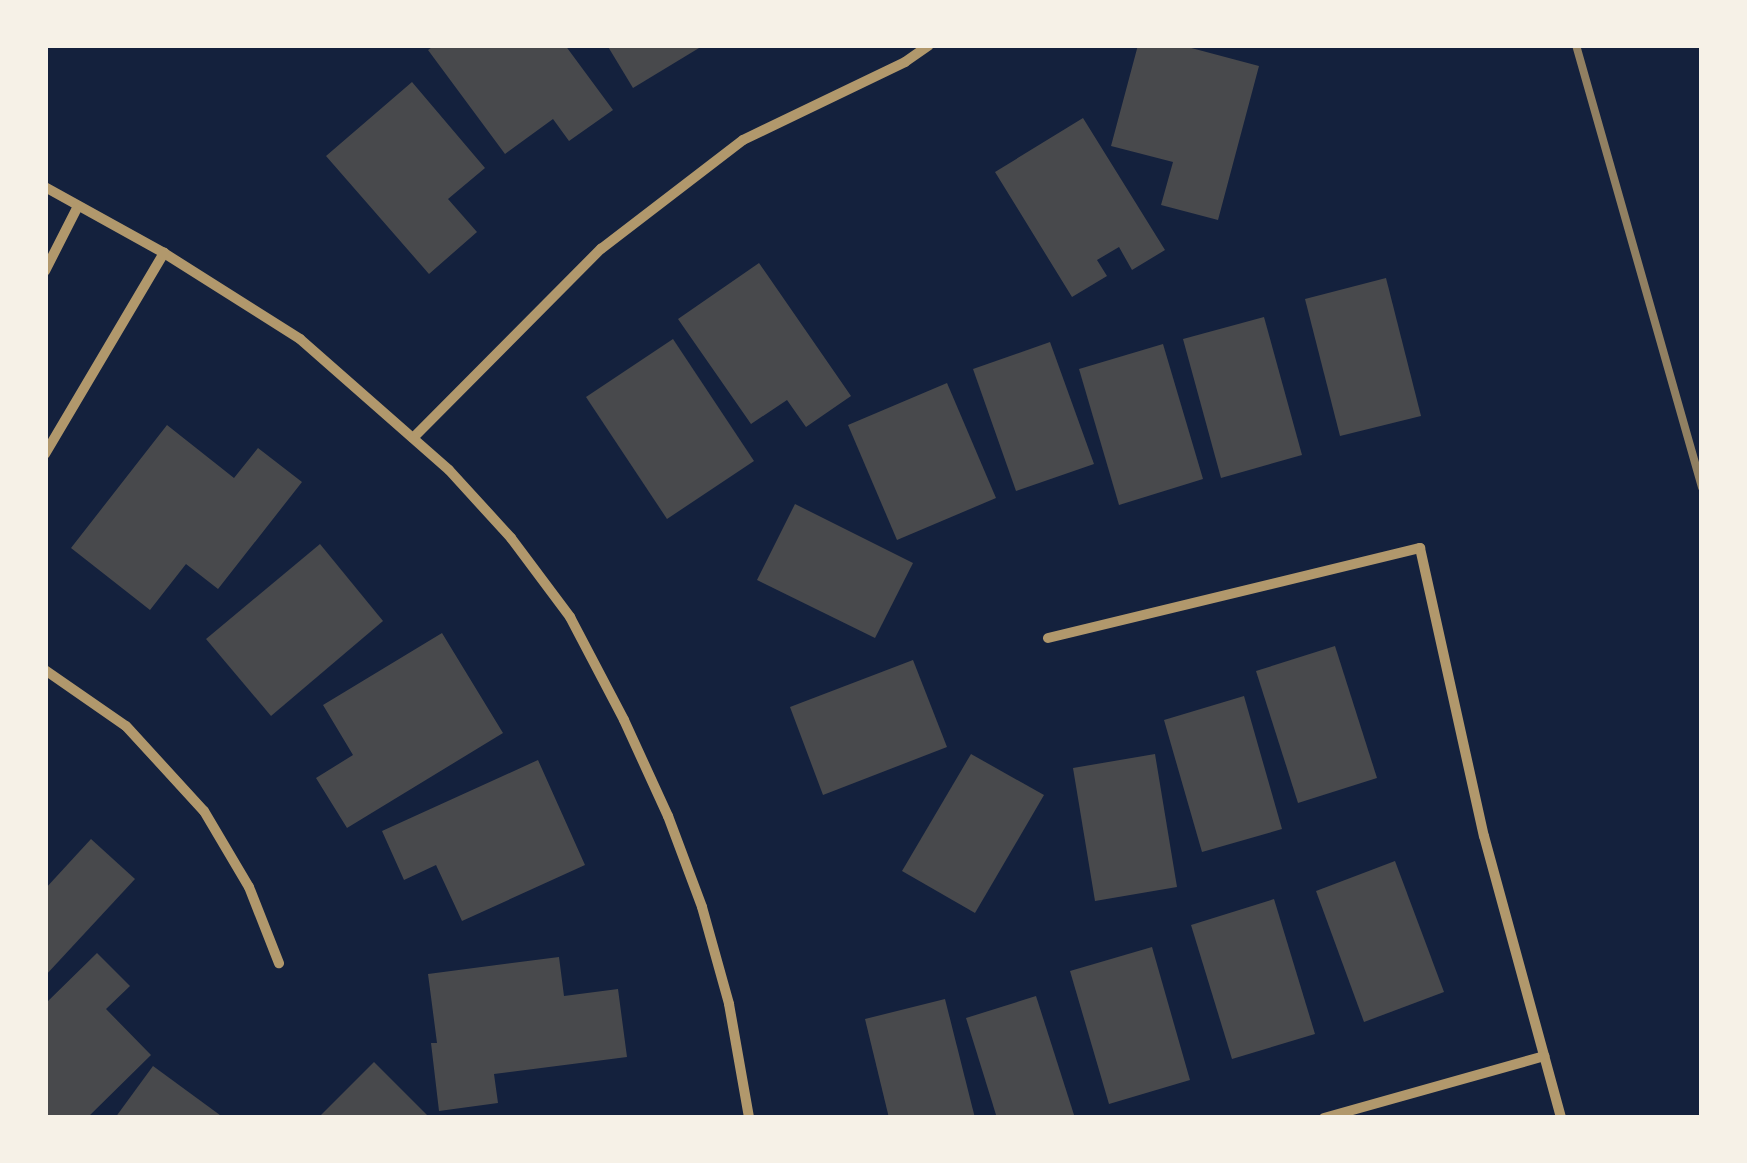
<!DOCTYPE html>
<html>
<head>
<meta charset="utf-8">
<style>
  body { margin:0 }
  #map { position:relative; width:1747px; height:1163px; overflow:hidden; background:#14213d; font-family:Literata,serif }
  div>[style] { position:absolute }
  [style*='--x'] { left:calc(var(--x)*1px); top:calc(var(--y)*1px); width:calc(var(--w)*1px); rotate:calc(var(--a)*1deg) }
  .building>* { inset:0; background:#48494c }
  .minor>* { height:10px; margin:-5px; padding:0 5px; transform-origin:5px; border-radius:5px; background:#b1986c }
  .rail>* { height:8px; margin:-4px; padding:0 4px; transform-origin:4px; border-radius:4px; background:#918062 }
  span { translate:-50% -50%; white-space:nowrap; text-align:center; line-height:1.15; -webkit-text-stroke:8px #f6f1e7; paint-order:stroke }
  .frame { position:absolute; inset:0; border:48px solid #f6f1e7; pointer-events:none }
</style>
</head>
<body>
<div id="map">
  <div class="building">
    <i style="clip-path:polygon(435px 45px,565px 45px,613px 110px,569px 141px,553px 119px,505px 154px,428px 50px)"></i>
    <i style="clip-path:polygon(607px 45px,704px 45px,633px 88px)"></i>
    <i style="clip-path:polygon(1138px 45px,1180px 45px,1259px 66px,1218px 220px,1161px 205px,1173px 162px,1111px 146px)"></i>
    <i style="clip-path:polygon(412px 82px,485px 168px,448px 199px,477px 232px,429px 274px,326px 156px)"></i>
    <i style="clip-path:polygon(1083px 118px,1165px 250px,1132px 270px,1119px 247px,1097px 260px,1107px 276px,1072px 297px,995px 172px)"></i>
    <i style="clip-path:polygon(759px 263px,851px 396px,806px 427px,787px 400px,751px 424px,678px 319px)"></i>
    <i style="clip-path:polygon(1386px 278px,1421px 416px,1340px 436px,1305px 299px)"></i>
    <i style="clip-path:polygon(1264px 317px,1302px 455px,1221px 478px,1183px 339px)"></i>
    <i style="clip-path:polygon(673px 339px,754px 461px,667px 519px,586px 397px)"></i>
    <i style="clip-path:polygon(1050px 342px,1094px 464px,1016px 491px,973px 369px)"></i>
    <i style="clip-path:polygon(1163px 344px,1203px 479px,1119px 505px,1079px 369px)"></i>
    <i style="clip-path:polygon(947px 383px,996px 498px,897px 540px,848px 425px)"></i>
    <i style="clip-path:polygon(167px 425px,234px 478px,258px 448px,302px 482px,218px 589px,186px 564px,150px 610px,71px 548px)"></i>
    <i style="clip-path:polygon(795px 504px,913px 563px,875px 638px,757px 580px)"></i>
    <i style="clip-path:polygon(320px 544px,383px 621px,271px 716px,206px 639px)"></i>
    <i style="clip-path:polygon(442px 633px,503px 733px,347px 828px,316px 778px,353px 755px,323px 705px)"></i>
    <i style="clip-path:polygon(1335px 646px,1377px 778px,1298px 803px,1256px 671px)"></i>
    <i style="clip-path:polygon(913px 660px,947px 747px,823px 795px,790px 707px)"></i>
    <i style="clip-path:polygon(1244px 696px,1282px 829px,1202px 852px,1164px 720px)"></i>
    <i style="clip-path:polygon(971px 754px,1044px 795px,975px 913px,902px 871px)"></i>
    <i style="clip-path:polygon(1155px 754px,1177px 887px,1095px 901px,1073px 768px)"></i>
    <i style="clip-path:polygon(538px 760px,585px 865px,462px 921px,436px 865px,404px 880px,382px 831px)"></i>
    <i style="clip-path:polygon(91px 839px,135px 879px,45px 976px,45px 889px)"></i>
    <i style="clip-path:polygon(1395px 861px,1444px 992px,1364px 1022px,1316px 891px)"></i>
    <i style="clip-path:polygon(1274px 899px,1315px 1034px,1232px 1059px,1191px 925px)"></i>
    <i style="clip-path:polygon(1152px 947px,1190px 1080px,1109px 1104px,1070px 971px)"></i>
    <i style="clip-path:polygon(97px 953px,130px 986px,106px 1009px,151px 1055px,87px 1118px,45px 1118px,45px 1004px)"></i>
    <i style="clip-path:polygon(559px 957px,564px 996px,618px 989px,627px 1057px,494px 1074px,498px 1103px,439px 1111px,431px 1043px,437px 1043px,428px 974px)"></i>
    <i style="clip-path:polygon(1036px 996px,1075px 1118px,997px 1118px,966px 1018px)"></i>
    <i style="clip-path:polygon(945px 999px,975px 1118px,889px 1118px,865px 1019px)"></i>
    <i style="clip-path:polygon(374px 1062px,430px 1118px,318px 1118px)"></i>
    <i style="clip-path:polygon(153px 1066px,224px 1118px,115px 1118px)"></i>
  </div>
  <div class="minor">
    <i style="--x:45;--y:187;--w:136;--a:29"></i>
    <i style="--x:164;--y:253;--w:161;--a:32.3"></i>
    <i style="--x:300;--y:339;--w:198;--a:41.3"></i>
    <i style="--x:449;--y:470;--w:92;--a:47.6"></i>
    <i style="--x:511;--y:538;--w:99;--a:53.2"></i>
    <i style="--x:570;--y:617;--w:116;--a:62.3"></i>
    <i style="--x:624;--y:720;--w:106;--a:65.4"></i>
    <i style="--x:668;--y:816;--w:97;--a:69.5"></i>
    <i style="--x:702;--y:907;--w:101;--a:74.4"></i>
    <i style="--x:729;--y:1004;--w:116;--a:80"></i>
    <i style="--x:45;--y:271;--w:73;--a:-63.1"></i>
    <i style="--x:413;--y:438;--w:267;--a:-45.2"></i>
    <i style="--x:601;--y:249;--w:179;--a:-37.5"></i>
    <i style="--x:743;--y:140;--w:180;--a:-25.7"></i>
    <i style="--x:905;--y:62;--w:29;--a:-35"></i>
    <i style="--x:45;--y:454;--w:234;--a:-59.4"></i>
    <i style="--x:1048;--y:638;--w:383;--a:-13.6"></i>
    <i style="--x:1420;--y:548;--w:295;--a:77.5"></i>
    <i style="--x:1484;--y:836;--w:292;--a:74.7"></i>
    <i style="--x:45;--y:670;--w:98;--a:34.7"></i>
    <i style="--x:126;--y:726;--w:115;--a:47.5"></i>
    <i style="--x:204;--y:811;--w:88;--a:59.4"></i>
    <i style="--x:249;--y:887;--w:82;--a:68.5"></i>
    <i style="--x:1324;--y:1118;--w:229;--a:-15.7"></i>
  </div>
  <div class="rail">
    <i style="--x:1576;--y:45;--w:460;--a:74.1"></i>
  </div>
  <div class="frame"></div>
</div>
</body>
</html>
